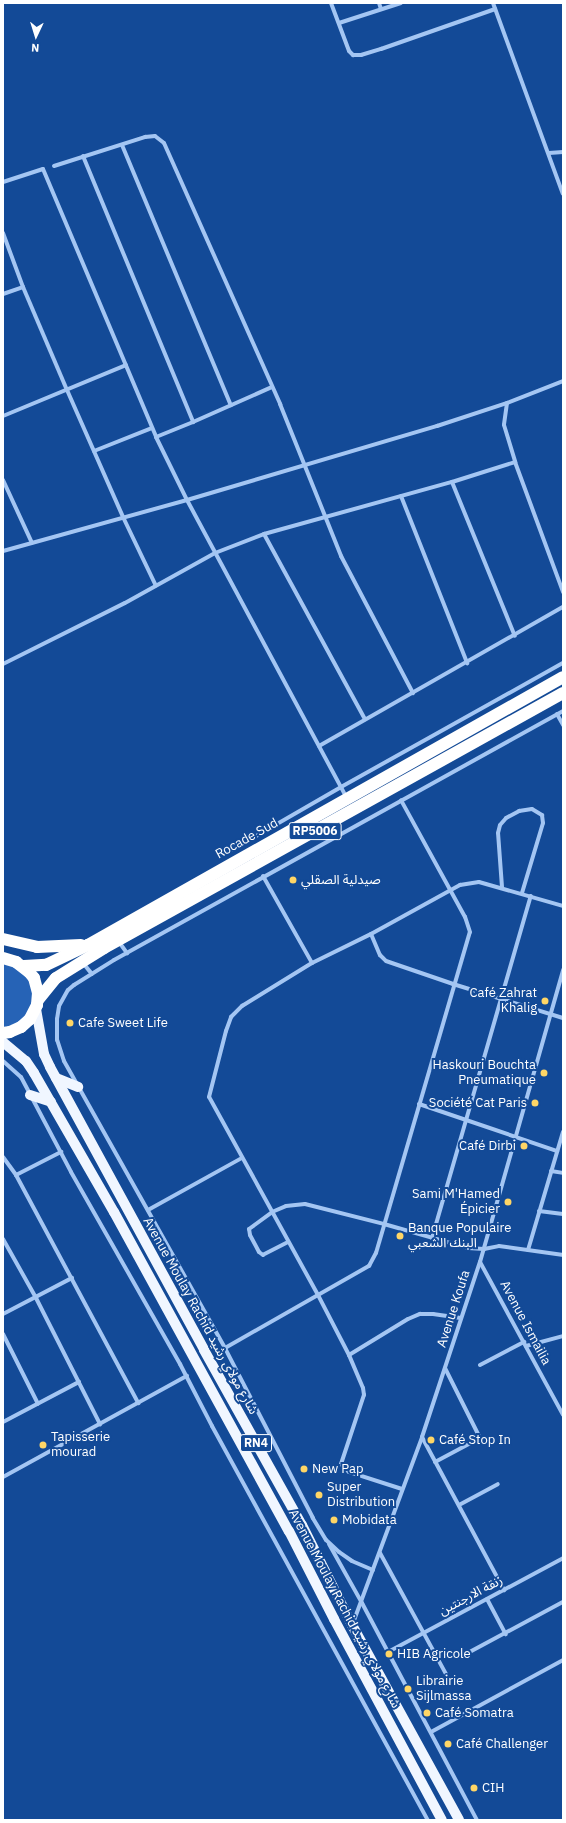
<!DOCTYPE html>
<html>
<head>
<meta charset="utf-8">
<style>
  body { margin:0 }
  #map { position:relative; width:566px; height:1823px; overflow:hidden; background:#134a97; font-family:"IBM Plex Sans","Noto Sans Arabic",sans-serif }
  div>[style] { position:absolute }
  [style*='--x'] { left:calc(var(--x)*1px); top:calc(var(--y)*1px); width:calc(var(--w)*1px); rotate:calc(var(--a)*1deg) }
  .green>* { inset:0; background:#2663b6 }
  .street>* { height:4px; margin:-2px; padding:0 2px; transform-origin:2px; border-radius:2px; background:#a4c6f3 }
  .primary>* { height:10px; margin:-5px; padding:0 5px; transform-origin:5px; border-radius:5px; background:#f0f6ff }
  .highway>* { height:12px; margin:-6px; padding:0 6px; transform-origin:6px; border-radius:6px; background:#fff }
  .dots>* { width:11px; height:11px; translate:-50% -50%; box-sizing:border-box; border:2px solid #134a97; border-radius:50% }
  span { translate:-50% -50%; white-space:nowrap; text-align:center; line-height:1.15; -webkit-text-stroke:4px #134a97; paint-order:stroke }
  .shield-label span { padding:1px 3px; background:#134a97; border:1px solid; border-radius:3px; -webkit-text-stroke-width:0 }
  .shield-label { font-size:12px; color:#fff; font-weight:700 }
  .street-label { font-size:13px; color:#fff }
  .poi-label { font-size:13px; color:#fff }
  .left { translate:0 -50%; text-align:left }
  .right { translate:-100% -50%; text-align:right }
  .frame { position:absolute; inset:0; border:4px solid #fff; pointer-events:none }
  .north { position:absolute; left:16px; top:16px; width:40px; height:40px; -webkit-text-stroke:3px #134a97; paint-order:stroke; rotate:184deg; font-size:11px; font-weight:700; line-height:16px; text-align:center; color:#fff }
  .north::after { content:''; display:block; margin:auto; width:14px; height:18px; background:#fff; clip-path:polygon(50% 0,100% 100%,50% 72%,0 100%) }
</style>
</head>
<body>
<div id="map">
  <div class="green">
    <i style="clip-path:polygon(3px 962px,13px 965px,29px 979px,33px 991px,32px 1003px,27px 1015px,18px 1023px,3px 1028px)"></i>
  </div>
  <div class="street">
    <i style="--x:331;--y:3;--w:51;--a:69.4"></i>
    <i style="--x:349;--y:51;--w:6;--a:45"></i>
    <i style="--x:353;--y:55;--w:8;--a:0"></i>
    <i style="--x:361;--y:55;--w:21;--a:-17"></i>
    <i style="--x:381;--y:49;--w:121;--a:-19.3"></i>
    <i style="--x:379;--y:3;--w:6;--a:72"></i>
    <i style="--x:493;--y:3;--w:203;--a:69.9"></i>
    <i style="--x:339;--y:23;--w:65;--a:-17.9"></i>
    <i style="--x:122;--y:145;--w:282;--a:67.3"></i>
    <i style="--x:549;--y:153;--w:14;--a:-4"></i>
    <i style="--x:83;--y:156;--w:288;--a:67.5"></i>
    <i style="--x:193;--y:422;--w:86;--a:-23.9"></i>
    <i style="--x:54;--y:166;--w:96;--a:-17.7"></i>
    <i style="--x:145;--y:137;--w:10;--a:-6"></i>
    <i style="--x:155;--y:136;--w:11;--a:38"></i>
    <i style="--x:164;--y:143;--w:286;--a:66"></i>
    <i style="--x:280;--y:404;--w:164;--a:68.1"></i>
    <i style="--x:341;--y:556;--w:155;--a:62.3"></i>
    <i style="--x:3;--y:182;--w:42;--a:-18"></i>
    <i style="--x:43;--y:169;--w:291;--a:67.1"></i>
    <i style="--x:156;--y:437;--w:70;--a:63.8"></i>
    <i style="--x:187;--y:500;--w:338;--a:61.8"></i>
    <i style="--x:3;--y:233;--w:58;--a:69.7"></i>
    <i style="--x:23;--y:287;--w:112;--a:66.9"></i>
    <i style="--x:67;--y:390;--w:139;--a:66.2"></i>
    <i style="--x:123;--y:517;--w:76;--a:64.4"></i>
    <i style="--x:3;--y:294;--w:21;--a:-19"></i>
    <i style="--x:507;--y:403;--w:22;--a:98"></i>
    <i style="--x:504;--y:425;--w:39;--a:73"></i>
    <i style="--x:515;--y:462;--w:139;--a:69.7"></i>
    <i style="--x:3;--y:416;--w:133;--a:-22.5"></i>
    <i style="--x:156;--y:437;--w:40;--a:-22"></i>
    <i style="--x:94;--y:451;--w:62;--a:-21.6"></i>
    <i style="--x:3;--y:480;--w:69;--a:65.3"></i>
    <i style="--x:452;--y:482;--w:166;--a:67.8"></i>
    <i style="--x:401;--y:496;--w:180;--a:68.4"></i>
    <i style="--x:264;--y:534;--w:211;--a:61.4"></i>
    <i style="--x:3;--y:551;--w:191;--a:-15.5"></i>
    <i style="--x:187;--y:500;--w:261;--a:-16.5"></i>
    <i style="--x:437;--y:426;--w:74;--a:-18.2"></i>
    <i style="--x:507;--y:403;--w:60;--a:-21.4"></i>
    <i style="--x:3;--y:664;--w:136;--a:-26.6"></i>
    <i style="--x:125;--y:603;--w:103;--a:-29.1"></i>
    <i style="--x:215;--y:553;--w:53;--a:-21.2"></i>
    <i style="--x:264;--y:534;--w:195;--a:-15.5"></i>
    <i style="--x:452;--y:482;--w:66;--a:-17.6"></i>
    <i style="--x:557;--y:714;--w:13;--a:61"></i>
    <i style="--x:319;--y:746;--w:281;--a:-29.7"></i>
    <i style="--x:232;--y:850;--w:126;--a:-30"></i>
    <i style="--x:341;--y:787;--w:254;--a:-29.2"></i>
    <i style="--x:263;--y:876;--w:100;--a:60.6"></i>
    <i style="--x:502;--y:887;--w:54;--a:-94.2"></i>
    <i style="--x:498;--y:833;--w:8;--a:-76"></i>
    <i style="--x:500;--y:825;--w:9;--a:-49"></i>
    <i style="--x:506;--y:818;--w:15;--a:-28"></i>
    <i style="--x:519;--y:811;--w:13;--a:-9"></i>
    <i style="--x:532;--y:809;--w:12;--a:31"></i>
    <i style="--x:542;--y:815;--w:8;--a:83"></i>
    <i style="--x:543;--y:823;--w:73;--a:106.7"></i>
    <i style="--x:371;--y:934;--w:23;--a:67"></i>
    <i style="--x:380;--y:955;--w:8;--a:45"></i>
    <i style="--x:386;--y:961;--w:71;--a:18.9"></i>
    <i style="--x:453;--y:984;--w:115;--a:17.2"></i>
    <i style="--x:119;--y:942;--w:14;--a:54"></i>
    <i style="--x:83;--y:963;--w:14;--a:51"></i>
    <i style="--x:3;--y:1061;--w:24;--a:42"></i>
    <i style="--x:21;--y:1077;--w:107;--a:62.2"></i>
    <i style="--x:71;--y:1172;--w:221;--a:60.4"></i>
    <i style="--x:180;--y:1364;--w:70;--a:62.7"></i>
    <i style="--x:212;--y:1426;--w:449;--a:61.3"></i>
    <i style="--x:419;--y:1104;--w:146;--a:18.8"></i>
    <i style="--x:3;--y:1157;--w:22;--a:54"></i>
    <i style="--x:16;--y:1175;--w:259;--a:61.8"></i>
    <i style="--x:551;--y:1171;--w:12;--a:9"></i>
    <i style="--x:16;--y:1175;--w:51;--a:-27.1"></i>
    <i style="--x:148;--y:1210;--w:107;--a:-29"></i>
    <i style="--x:539;--y:1211;--w:24;--a:7"></i>
    <i style="--x:432;--y:1238;--w:356;--a:-73.9"></i>
    <i style="--x:3;--y:1239;--w:65;--a:60.7"></i>
    <i style="--x:35;--y:1296;--w:144;--a:63.1"></i>
    <i style="--x:288;--y:1242;--w:28;--a:153"></i>
    <i style="--x:263;--y:1255;--w:5;--a:-143"></i>
    <i style="--x:259;--y:1252;--w:19;--a:-118"></i>
    <i style="--x:250;--y:1235;--w:6;--a:-99"></i>
    <i style="--x:249;--y:1229;--w:29;--a:-36"></i>
    <i style="--x:272;--y:1212;--w:15;--a:-23"></i>
    <i style="--x:286;--y:1206;--w:19;--a:-6"></i>
    <i style="--x:305;--y:1204;--w:81;--a:14.2"></i>
    <i style="--x:384;--y:1224;--w:87;--a:15.9"></i>
    <i style="--x:468;--y:1248;--w:16;--a:4"></i>
    <i style="--x:484;--y:1249;--w:15;--a:-11"></i>
    <i style="--x:499;--y:1246;--w:65;--a:8"></i>
    <i style="--x:528;--y:1250;--w:123;--a:-73.5"></i>
    <i style="--x:480;--y:1262;--w:174;--a:61.5"></i>
    <i style="--x:3;--y:1314;--w:78;--a:-27.6"></i>
    <i style="--x:3;--y:1334;--w:78;--a:63.4"></i>
    <i style="--x:526;--y:1346;--w:38;--a:-15"></i>
    <i style="--x:225;--y:1348;--w:166;--a:-29.7"></i>
    <i style="--x:369;--y:1266;--w:15;--a:-62"></i>
    <i style="--x:376;--y:1253;--w:334;--a:-73.7"></i>
    <i style="--x:470;--y:932;--w:16;--a:-108"></i>
    <i style="--x:465;--y:917;--w:133;--a:-118.7"></i>
    <i style="--x:349;--y:1355;--w:69;--a:-31.4"></i>
    <i style="--x:408;--y:1319;--w:13;--a:-23"></i>
    <i style="--x:420;--y:1314;--w:13;--a:0"></i>
    <i style="--x:433;--y:1314;--w:28;--a:8"></i>
    <i style="--x:480;--y:1365;--w:50;--a:-27.6"></i>
    <i style="--x:3;--y:1422;--w:86;--a:-27.8"></i>
    <i style="--x:422;--y:1437;--w:174;--a:61.8"></i>
    <i style="--x:435;--y:1462;--w:51;--a:-28.1"></i>
    <i style="--x:480;--y:1438;--w:78;--a:-116.6"></i>
    <i style="--x:3;--y:1477;--w:210;--a:-28.8"></i>
    <i style="--x:402;--y:1489;--w:56;--a:-162.2"></i>
    <i style="--x:349;--y:1472;--w:11;--a:-135"></i>
    <i style="--x:341;--y:1464;--w:73;--a:-71.6"></i>
    <i style="--x:364;--y:1395;--w:7;--a:-98"></i>
    <i style="--x:363;--y:1388;--w:36;--a:-113"></i>
    <i style="--x:349;--y:1355;--w:68;--a:-117.3"></i>
    <i style="--x:318;--y:1295;--w:226;--a:-118.8"></i>
    <i style="--x:209;--y:1097;--w:68;--a:-75.6"></i>
    <i style="--x:226;--y:1031;--w:15;--a:-70"></i>
    <i style="--x:231;--y:1017;--w:16;--a:-45"></i>
    <i style="--x:242;--y:1006;--w:82;--a:-31.6"></i>
    <i style="--x:312;--y:963;--w:66;--a:-26.2"></i>
    <i style="--x:371;--y:934;--w:102;--a:-28.8"></i>
    <i style="--x:460;--y:885;--w:19;--a:-9"></i>
    <i style="--x:479;--y:882;--w:87;--a:15.9"></i>
    <i style="--x:459;--y:1505;--w:44;--a:-28.3"></i>
    <i style="--x:329;--y:1544;--w:68;--a:60.8"></i>
    <i style="--x:362;--y:1603;--w:246;--a:62.1"></i>
    <i style="--x:380;--y:1553;--w:138;--a:61.4"></i>
    <i style="--x:373;--y:1570;--w:23;--a:-157"></i>
    <i style="--x:352;--y:1561;--w:16;--a:-145"></i>
    <i style="--x:339;--y:1552;--w:18;--a:-137"></i>
    <i style="--x:326;--y:1540;--w:26;--a:-121"></i>
    <i style="--x:313;--y:1518;--w:191;--a:-117.4"></i>
    <i style="--x:225;--y:1348;--w:329;--a:-119.3"></i>
    <i style="--x:64;--y:1061;--w:22;--a:-108"></i>
    <i style="--x:57;--y:1040;--w:21;--a:-90"></i>
    <i style="--x:57;--y:1019;--w:13;--a:-81"></i>
    <i style="--x:59;--y:1006;--w:18;--a:-61"></i>
    <i style="--x:68;--y:990;--w:8;--a:-40"></i>
    <i style="--x:74;--y:985;--w:47;--a:-32"></i>
    <i style="--x:114;--y:960;--w:513;--a:-29.01"></i>
    <i style="--x:487;--y:1599;--w:40;--a:62"></i>
    <i style="--x:353;--y:1623;--w:198;--a:-69.6"></i>
    <i style="--x:422;--y:1437;--w:184;--a:-71.7"></i>
    <i style="--x:480;--y:1262;--w:304;--a:-74.1"></i>
    <i style="--x:388;--y:1652;--w:199;--a:-28.2"></i>
    <i style="--x:464;--y:1655;--w:112;--a:-28.2"></i>
    <i style="--x:431;--y:1732;--w:150;--a:-28.6"></i>
  </div>
  <div class="primary">
    <i style="--x:36;--y:1009;--w:46;--a:79.9"></i>
    <i style="--x:44;--y:1054;--w:14;--a:65"></i>
    <i style="--x:50;--y:1067;--w:322;--a:61.4"></i>
    <i style="--x:204;--y:1350;--w:201;--a:60.8"></i>
    <i style="--x:302;--y:1525;--w:112;--a:63.4"></i>
    <i style="--x:352;--y:1625;--w:222;--a:61.2"></i>
    <i style="--x:3;--y:1042;--w:30;--a:40"></i>
    <i style="--x:26;--y:1061;--w:14;--a:56"></i>
    <i style="--x:34;--y:1073;--w:160;--a:60.1"></i>
    <i style="--x:114;--y:1212;--w:364;--a:61.3"></i>
    <i style="--x:289;--y:1531;--w:99;--a:62.9"></i>
    <i style="--x:334;--y:1619;--w:228;--a:61.8"></i>
    <i style="--x:56;--y:1078;--w:24;--a:22"></i>
    <i style="--x:30;--y:1095;--w:22;--a:18"></i>
  </div>
  <div class="highway">
    <i style="--x:3;--y:939;--w:35;--a:13"></i>
    <i style="--x:37;--y:947;--w:44;--a:-2.6"></i>
    <i style="--x:3;--y:958;--w:14;--a:17"></i>
    <i style="--x:16;--y:962;--w:16;--a:38"></i>
    <i style="--x:29;--y:972;--w:8;--a:50"></i>
    <i style="--x:34;--y:978;--w:16;--a:75"></i>
    <i style="--x:38;--y:993;--w:12;--a:95"></i>
    <i style="--x:37;--y:1005;--w:16;--a:117"></i>
    <i style="--x:30;--y:1019;--w:12;--a:138"></i>
    <i style="--x:21;--y:1027;--w:12;--a:156"></i>
    <i style="--x:10;--y:1032;--w:7;--a:172"></i>
    <i style="--x:24;--y:966;--w:22;--a:-3"></i>
    <i style="--x:46;--y:965;--w:47;--a:-25.5"></i>
    <i style="--x:88;--y:945;--w:545;--a:-29.43"></i>
    <i style="--x:38;--y:1000;--w:28;--a:-51"></i>
    <i style="--x:56;--y:978;--w:57;--a:-32"></i>
    <i style="--x:104;--y:948;--w:525;--a:-29.05"></i>
  </div>
  <div class="dots">
    <i style="left:293px;top:880px;background:#ffd666"></i>
    <i style="left:545px;top:1001px;background:#ffd666"></i>
    <i style="left:70px;top:1023px;background:#ffd666"></i>
    <i style="left:544px;top:1073px;background:#ffd666"></i>
    <i style="left:535px;top:1103px;background:#ffd666"></i>
    <i style="left:524px;top:1146px;background:#ffd666"></i>
    <i style="left:508px;top:1202px;background:#ffd666"></i>
    <i style="left:400px;top:1236px;background:#ffd666"></i>
    <i style="left:431px;top:1440px;background:#ffd666"></i>
    <i style="left:43px;top:1445px;background:#ffd666"></i>
    <i style="left:304px;top:1469px;background:#ffd666"></i>
    <i style="left:319px;top:1495px;background:#ffd666"></i>
    <i style="left:334px;top:1520px;background:#ffd666"></i>
    <i style="left:389px;top:1654px;background:#ffd666"></i>
    <i style="left:408px;top:1689px;background:#ffd666"></i>
    <i style="left:427px;top:1713px;background:#ffd666"></i>
    <i style="left:448px;top:1744px;background:#ffd666"></i>
    <i style="left:474px;top:1788px;background:#ffd666"></i>
  </div>
  <div class="shield-label">
    <span style="left:315px;top:831px">RP5006</span>
    <span style="left:256px;top:1443px">RN4</span>
  </div>
  <div class="street-label">
    <span style="left:247px;top:839px;rotate:-29deg">Rocade Sud</span>
    <span style="left:454px;top:1309px;rotate:-72deg">Avenue Koufa</span>
    <span style="left:200px;top:1316px;rotate:61deg">Avenue Moulay Rachid شارع مولاي رشيد</span>
    <span style="left:525px;top:1323px;rotate:62deg">Avenue Ismailia</span>
    <span style="left:471px;top:1596px;rotate:-28deg">زنقة الارجنتين</span>
    <span style="left:344px;top:1609px;rotate:62deg">Avenue Moulay Rachid شارع مولاي رشيد</span>
  </div>
  <div class="poi-label">
    <span class="left" style="left:301px;top:880px">صيدلية الصقلي</span>
    <span class="right" style="left:537px;top:1001px">Café Zahrat<br>Khalig</span>
    <span class="left" style="left:78px;top:1023px">Cafe Sweet Life</span>
    <span class="right" style="left:536px;top:1073px">Haskouri Bouchta<br>Pneumatique</span>
    <span class="right" style="left:527px;top:1103px">Société Cat Paris</span>
    <span class="right" style="left:516px;top:1146px">Café Dirbi</span>
    <span class="right" style="left:500px;top:1202px">Sami M'Hamed<br>Épicier</span>
    <span class="left" style="left:408px;top:1236px">Banque Populaire<br>البنك الشعبي</span>
    <span class="left" style="left:51px;top:1445px">Tapisserie<br>mourad</span>
    <span class="left" style="left:439px;top:1440px">Café Stop In</span>
    <span class="left" style="left:312px;top:1469px">New Pap</span>
    <span class="left" style="left:327px;top:1495px">Super<br>Distribution</span>
    <span class="left" style="left:342px;top:1520px">Mobidata</span>
    <span class="left" style="left:397px;top:1654px">HIB Agricole</span>
    <span class="left" style="left:416px;top:1689px">Librairie<br>Sijlmassa</span>
    <span class="left" style="left:435px;top:1713px">Café Somatra</span>
    <span class="left" style="left:456px;top:1744px">Café Challenger</span>
    <span class="left" style="left:482px;top:1788px">CIH</span>
  </div>
  <div class="frame"></div>
  <div class="north">N</div>
</div>
</body>
</html>
